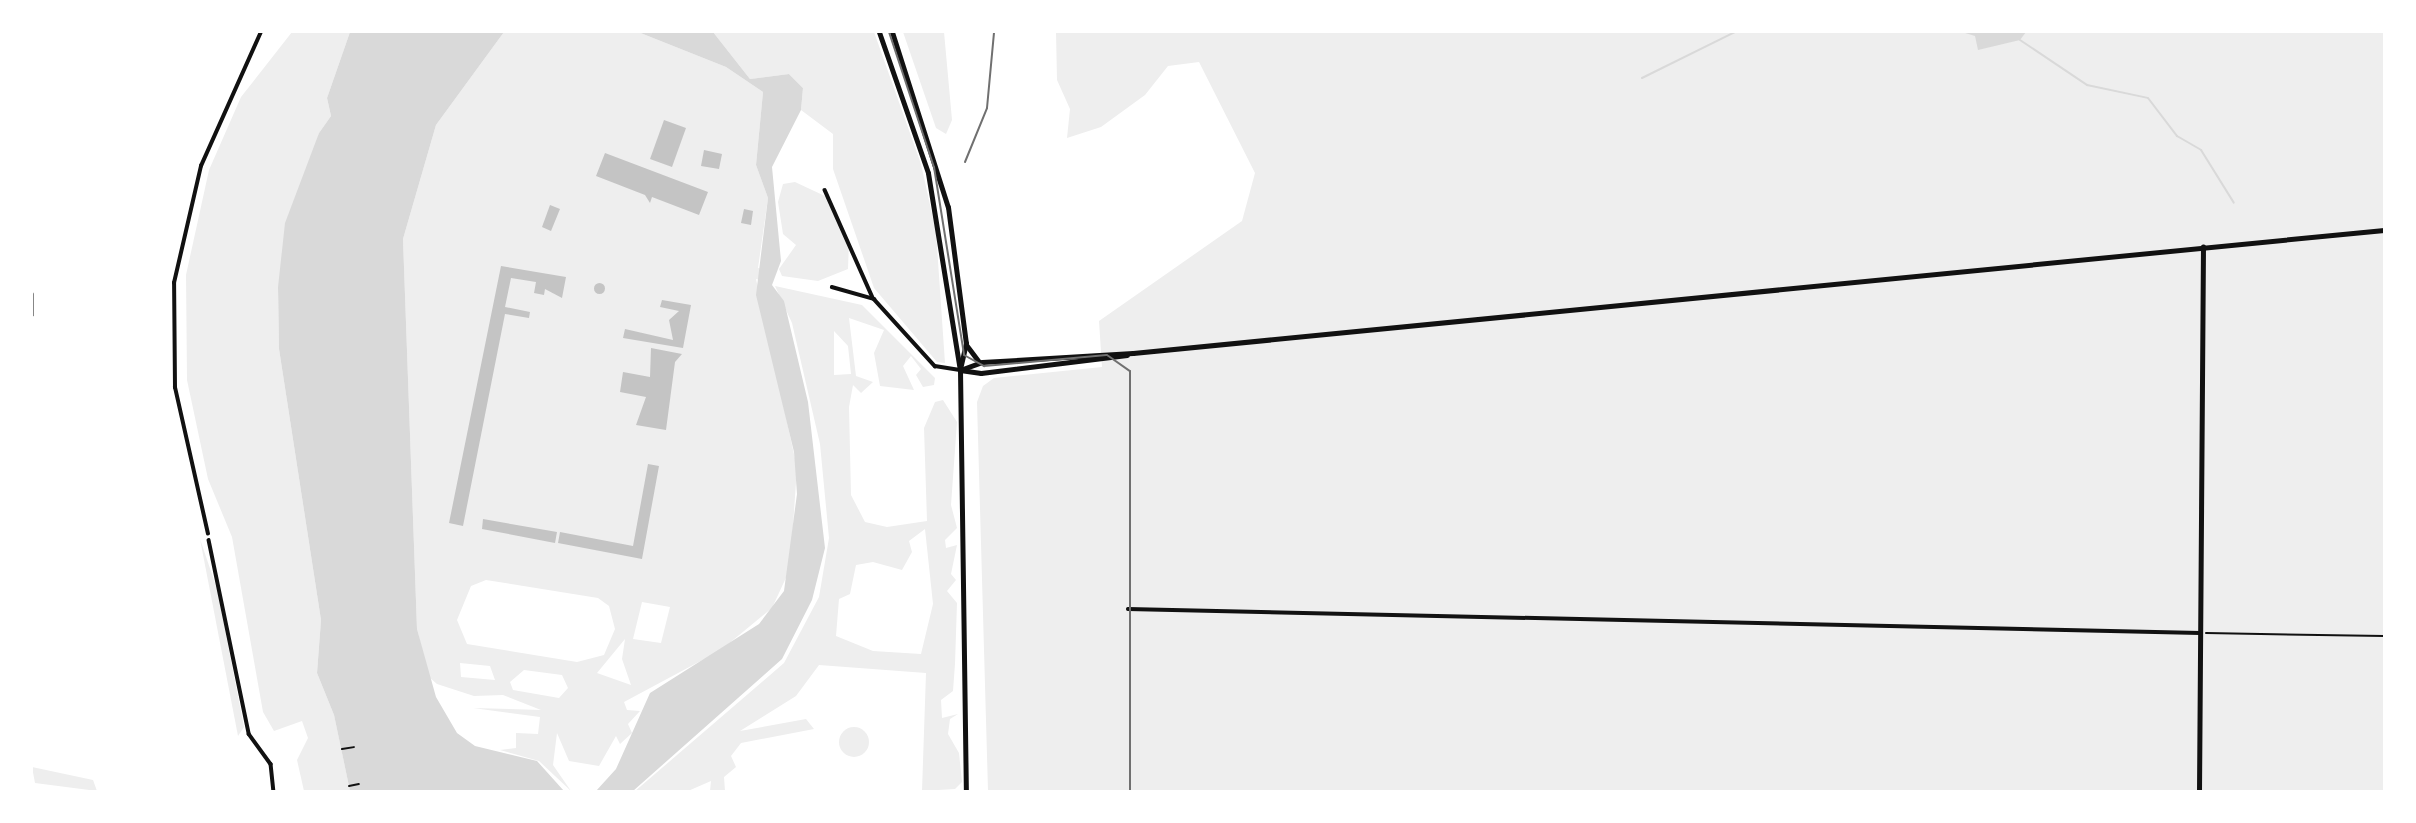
<!DOCTYPE html>
<html>
<head>
<meta charset="utf-8">
<style>
  body { margin:0 }
  #map { position:relative; width:2416px; height:823px; overflow:hidden; background:#fff; font-family:Georgia,serif }
  div>[style] { position:absolute }
  [style*='--x'] { left:calc(var(--x)*1px); top:calc(var(--y)*1px); width:calc(var(--w)*1px); rotate:calc(var(--a)*1deg) }
  .green>* { inset:0; background:#eee }
  .round { border-radius:50% }
  .water>* { inset:0; background:#d9d9d9 }
  .stream>* { height:2px; margin:-1px; padding:0 1px; transform-origin:1px; border-radius:1px; background:#d9d9d9 }
  .building>* { inset:0; background:#c4c4c4 }
  .path>* { height:2px; margin:-1px; padding:0 1px; transform-origin:1px; border-radius:1px; background:#111 }
  .minor>* { height:3.5px; margin:-1.75px; padding:0 1.75px; transform-origin:1.75px; border-radius:1.75px; background:#111 }
  .tertiary>* { height:4.5px; margin:-2.25px; padding:0 2.25px; transform-origin:2.25px; border-radius:2.25px; background:#111 }
  .secondary>* { height:5px; margin:-2.5px; padding:0 2.5px; transform-origin:2.5px; border-radius:2.5px; background:#111 }
  .tram>* { height:2px; margin:-1px; padding:0 1px; transform-origin:1px; border-radius:1px; background:#707070 }
  .rail>* { height:2px; margin:-1px; padding:0 1px; transform-origin:1px; border-radius:1px; background:#707070 }
  span { translate:-50% -50%; white-space:nowrap; text-align:center; line-height:1.15; -webkit-text-stroke:7px #fff; paint-order:stroke }
  .frame { position:absolute; inset:0; border:33px solid #fff; pointer-events:none }
</style>
</head>
<body>
<div id="map">
  <div class="green">
    <i style="clip-path:polygon(292px 32px,350px 32px,327px 98px,331px 116px,319px 133px,278px 288px,279px 349px,321px 620px,317px 673px,334px 715px,350px 791px,304px 791px,297px 760px,308px 738px,302px 721px,274px 731px,263px 712px,232px 537px,208px 479px,187px 380px,186px 275px,209px 170px,241px 97px)"></i>
    <i style="clip-path:polygon(evenodd,504px 32px,638px 32px,726px 67px,763px 92px,756px 165px,768px 198px,758px 268px,775px 271px,773px 282px,756px 279px,797px 468px,790px 569px,772px 608px,721px 650px,624px 702px,627px 710px,640px 711px,628px 724px,632px 733px,620px 744px,616px 736px,599px 766px,569px 761px,557px 733px,553px 765px,571px 791px,539px 761px,500px 750px,516px 748px,516px 733px,538px 734px,540px 717px,473px 708px,541px 710px,503px 695px,474px 696px,437px 684px,429px 677px,417px 629px,403px 239px,436px 125px,504px 32px,486px 580px,598px 598px,609px 606px,615px 629px,604px 655px,577px 662px,467px 644px,457px 620px,471px 586px,486px 580px,504px 32px,642px 602px,670px 607px,661px 643px,633px 639px,642px 602px,504px 32px,625px 639px,622px 659px,631px 685px,597px 673px,625px 639px,504px 32px,460px 663px,490px 666px,495px 680px,461px 677px,460px 663px,504px 32px,524px 670px,562px 675px,568px 688px,559px 698px,513px 690px,510px 682px,524px 670px)"></i>
    <i style="clip-path:polygon(713px 32px,874px 32px,921px 164px,936px 232px,945px 363px,937px 362px,874px 288px,833px 169px,833px 134px,801px 110px,803px 88px,789px 74px,750px 79px)"></i>
    <i style="clip-path:polygon(903px 32px,944px 32px,952px 120px,946px 134px,936px 128px)"></i>
    <i style="clip-path:polygon(1056px 32px,2384px 32px,2384px 791px,988px 791px,977px 402px,983px 386px,994px 378px,1102px 367px,1099px 321px,1242px 221px,1255px 173px,1199px 62px,1168px 66px,1145px 95px,1101px 127px,1067px 138px,1070px 109px,1057px 80px)"></i>
    <i style="clip-path:polygon(795px 182px,827px 197px,836px 210px,849px 242px,848px 269px,818px 281px,782px 276px,779px 269px,796px 245px,783px 234px,778px 202px,783px 184px)"></i>
    <i style="clip-path:polygon(evenodd,775px 286px,862px 305px,935px 378px,934px 385px,923px 387px,916px 375px,921px 369px,911px 356px,903px 366px,914px 390px,880px 386px,874px 353px,884px 330px,849px 318px,856px 376px,873px 382px,861px 393px,853px 385px,849px 407px,851px 495px,865px 522px,887px 527px,927px 521px,924px 428px,935px 402px,943px 400px,957px 422px,951px 505px,957px 528px,945px 540px,946px 548px,957px 545px,951px 574px,956px 580px,947px 591px,957px 603px,955px 664px,953px 691px,941px 700px,942px 718px,958px 714px,950px 719px,948px 734px,959px 753px,962px 782px,955px 789px,922px 791px,926px 673px,819px 665px,796px 696px,740px 731px,806px 719px,814px 729px,741px 743px,731px 756px,736px 767px,724px 777px,725px 791px,710px 791px,711px 781px,688px 791px,634px 792px,784px 663px,819px 597px,829px 538px,820px 444px,792px 323px,775px 286px,834px 331px,848px 346px,851px 374px,834px 375px,834px 331px,775px 286px,925px 529px,933px 604px,921px 654px,873px 651px,836px 636px,839px 599px,850px 594px,856px 565px,873px 562px,902px 570px,912px 552px,909px 541px,925px 529px)"></i>
    <i style="clip-path:polygon(200px 539px,217px 589px,244px 727px,238px 736px)"></i>
    <i class="round" style="left:839px;top:727px;width:30px;height:30px"></i>
    <i style="clip-path:polygon(32px 767px,93px 780px,97px 791px,35px 783px)"></i>
  </div>
  <div class="water">
    <i style="clip-path:polygon(350px 32px,504px 32px,436px 125px,403px 239px,417px 629px,436px 697px,457px 733px,475px 746px,537px 761px,564px 791px,350px 791px,334px 715px,317px 673px,321px 620px,279px 349px,278px 287px,285px 223px,319px 133px,331px 116px,327px 98px)"></i>
    <i style="clip-path:polygon(638px 32px,713px 32px,750px 79px,789px 74px,803px 88px,801px 110px,772px 167px,781px 261px,772px 285px,784px 301px,808px 402px,825px 548px,812px 600px,782px 659px,633px 791px,596px 791px,616px 769px,650px 693px,759px 624px,784px 591px,797px 494px,794px 452px,756px 295px,768px 198px,756px 165px,763px 92px,726px 67px)"></i>
    <i style="clip-path:polygon(1962px 32px,2026px 32px,2020px 40px,1978px 50px,1975px 36px)"></i>
  </div>
  <div class="stream">
    <i style="--x:2020;--y:40;--w:81;--a:33.9"></i>
    <i style="--x:2087;--y:85;--w:62;--a:12"></i>
    <i style="--x:2148;--y:98;--w:48;--a:52.7"></i>
    <i style="--x:2177;--y:136;--w:28;--a:30"></i>
    <i style="--x:2201;--y:150;--w:62;--a:58.1"></i>
    <i style="--x:1642;--y:78;--w:104;--a:-26.3"></i>
  </div>
  <div class="building">
    <i style="clip-path:polygon(664px 120px,686px 128px,672px 167px,650px 159px)"></i>
    <i style="clip-path:polygon(704px 150px,722px 154px,719px 169px,701px 166px)"></i>
    <i style="clip-path:polygon(605px 153px,708px 192px,699px 215px,652px 197px,650px 203px,645px 195px,596px 176px)"></i>
    <i style="clip-path:polygon(550px 205px,560px 209px,551px 231px,542px 227px)"></i>
    <i style="clip-path:polygon(744px 209px,753px 211px,751px 225px,741px 223px)"></i>
    <i style="clip-path:polygon(501px 266px,566px 277px,562px 298px,545px 289px,544px 295px,534px 293px,536px 282px,511px 278px,505px 307px,530px 312px,529px 318px,505px 314px,463px 526px,449px 523px)"></i>
    <i class="round" style="left:593.5px;top:282.5px;width:11px;height:11px"></i>
    <i style="clip-path:polygon(662px 300px,691px 305px,683px 348px,623px 338px,625px 329px,673px 340px,669px 320px,679px 311px,660px 307px)"></i>
    <i style="clip-path:polygon(651px 348px,682px 354px,675px 362px,666px 430px,636px 425px,646px 397px,620px 392px,623px 372px,650px 377px)"></i>
    <i style="clip-path:polygon(648px 464px,659px 466px,642px 559px,558px 543px,560px 532px,633px 546px)"></i>
    <i style="clip-path:polygon(483px 519px,557px 532px,555px 543px,482px 529px)"></i>
  </div>
  <div class="path">
    <i style="--x:2206;--y:633;--w:178;--a:1"></i>
    <i style="--x:342;--y:749;--w:12;--a:-9"></i>
    <i style="--x:349;--y:786;--w:10;--a:-11"></i>
  </div>
  <div class="minor">
    <i style="--x:825;--y:190;--w:118;--a:66"></i>
    <i style="--x:832;--y:287;--w:44;--a:15.9"></i>
    <i style="--x:874;--y:299;--w:91;--a:47.7"></i>
    <i style="--x:935;--y:366;--w:25;--a:9"></i>
    <i style="--x:32;--y:294;--w:21;--a:90"></i>
    <i style="--x:208;--y:534;--w:150;--a:-102.7"></i>
    <i style="--x:175;--y:388;--w:105;--a:-90.5"></i>
    <i style="--x:174;--y:283;--w:120;--a:-77"></i>
    <i style="--x:201;--y:166;--w:147;--a:-65.9"></i>
    <i style="--x:209;--y:540;--w:198;--a:78.3"></i>
    <i style="--x:249;--y:734;--w:37;--a:54"></i>
    <i style="--x:271;--y:764;--w:28;--a:84"></i>
    <i style="--x:1128;--y:609;--w:1072;--a:1.28"></i>
  </div>
  <div class="tertiary">
    <i style="--x:2199;--y:792;--w:545;--a:-89.58"></i>
  </div>
  <div class="secondary">
    <i style="--x:879;--y:32;--w:149;--a:70.8"></i>
    <i style="--x:928;--y:173;--w:200;--a:80.8"></i>
    <i style="--x:960;--y:370;--w:422;--a:89.2"></i>
    <i style="--x:892;--y:32;--w:184;--a:72.3"></i>
    <i style="--x:948;--y:207;--w:137;--a:82.5"></i>
    <i style="--x:966;--y:343;--w:26;--a:103"></i>
    <i style="--x:967;--y:346;--w:20;--a:53"></i>
    <i style="--x:960;--y:370;--w:23;--a:-20"></i>
    <i style="--x:982;--y:362;--w:151;--a:-3.4"></i>
    <i style="--x:1133;--y:353;--w:1257;--a:-5.62"></i>
    <i style="--x:960;--y:370;--w:21;--a:8"></i>
    <i style="--x:981;--y:373;--w:147;--a:-7"></i>
  </div>
  <div class="tram">
    <i style="--x:889;--y:32;--w:142;--a:71.6"></i>
    <i style="--x:934;--y:167;--w:190;--a:80.9"></i>
    <i style="--x:964;--y:355;--w:23;--a:29"></i>
    <i style="--x:984;--y:366;--w:123;--a:-5.1"></i>
    <i style="--x:1107;--y:355;--w:28;--a:35"></i>
    <i style="--x:1130;--y:371;--w:421;--a:90"></i>
  </div>
  <div class="rail">
    <i style="--x:965;--y:162;--w:58;--a:-67.8"></i>
    <i style="--x:987;--y:108;--w:76;--a:-84.7"></i>
  </div>
  <div class="frame"></div>
</div>
</body>
</html>
